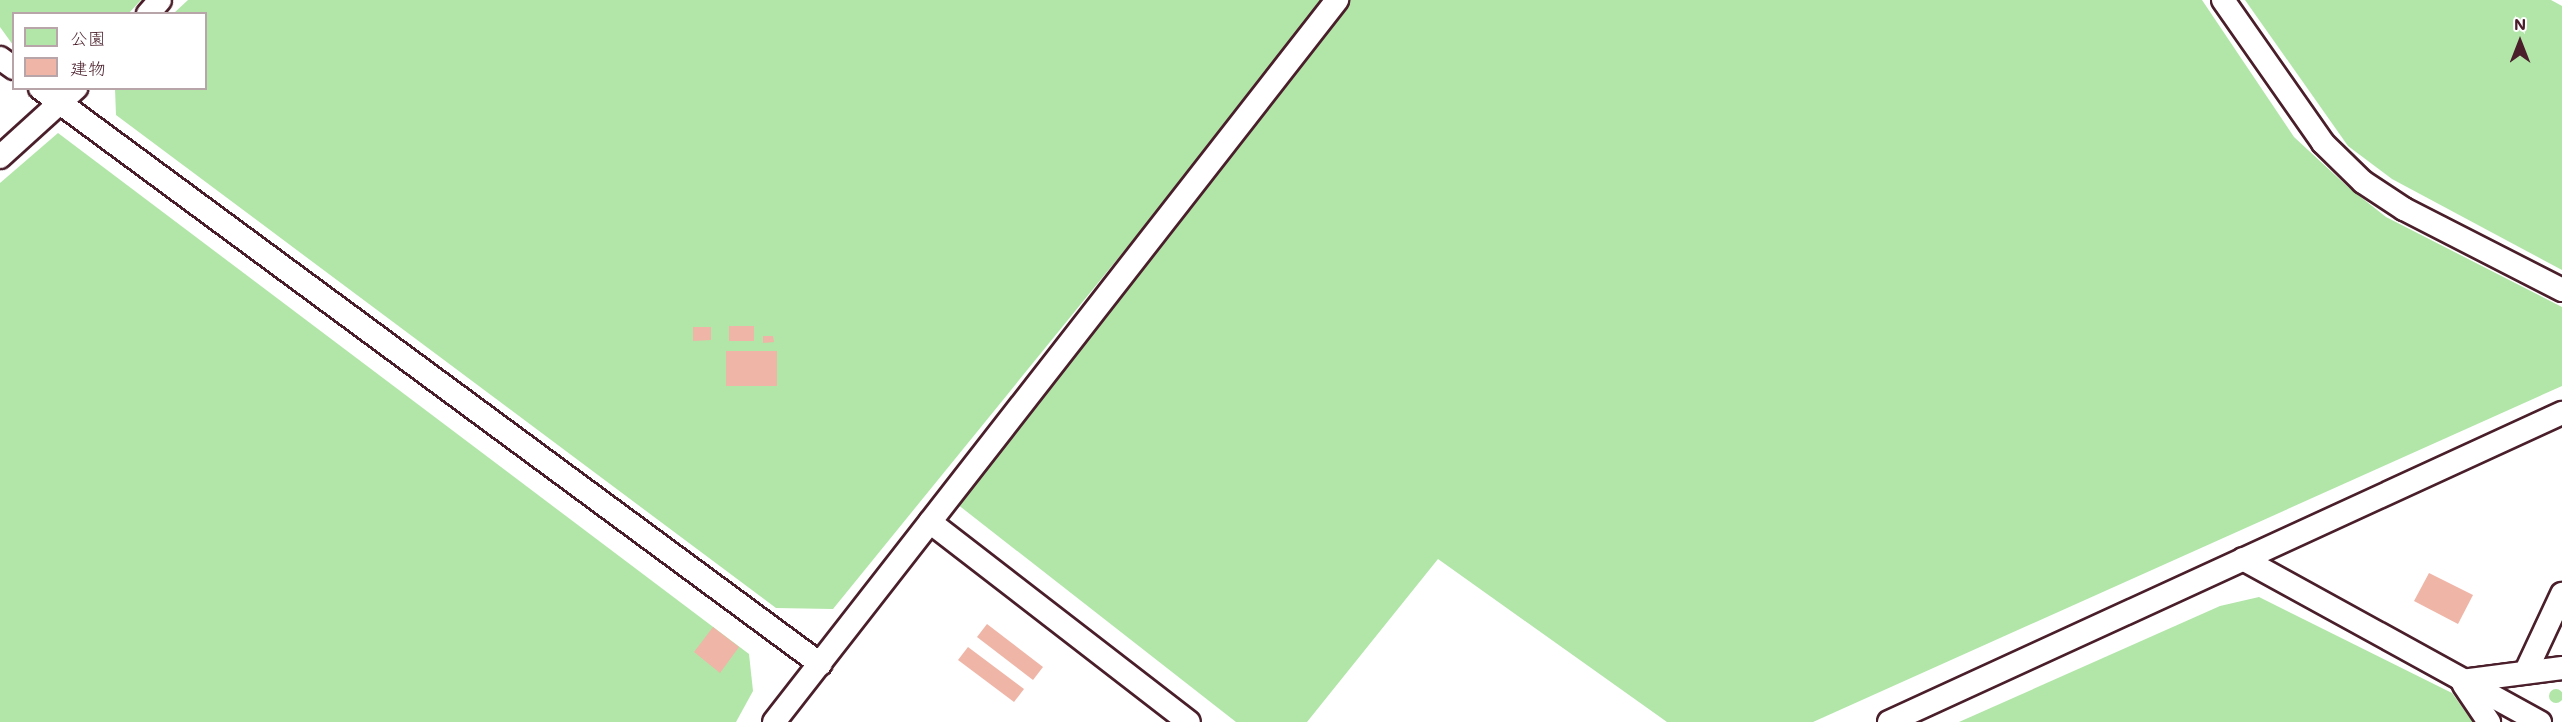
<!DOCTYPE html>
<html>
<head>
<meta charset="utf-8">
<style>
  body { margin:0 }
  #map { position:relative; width:2562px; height:722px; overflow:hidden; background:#fff; font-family:Mali,"Klee One",sans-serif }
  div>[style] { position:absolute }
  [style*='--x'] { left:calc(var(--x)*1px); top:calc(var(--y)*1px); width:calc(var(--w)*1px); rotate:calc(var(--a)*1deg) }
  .green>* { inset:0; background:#b1e6a8 }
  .round { border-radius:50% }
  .building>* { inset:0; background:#efb5a7 }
  .roads { filter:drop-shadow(2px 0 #4a1f2b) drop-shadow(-2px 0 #4a1f2b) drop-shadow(0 2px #4a1f2b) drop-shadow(0 -2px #4a1f2b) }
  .service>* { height:22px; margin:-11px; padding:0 11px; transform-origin:11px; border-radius:11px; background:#fff }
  span { translate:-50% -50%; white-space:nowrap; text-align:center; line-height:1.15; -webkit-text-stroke:4.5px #fff; paint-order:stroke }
  .legend { position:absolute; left:12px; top:12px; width:195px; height:78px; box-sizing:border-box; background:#fff; border:2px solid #b7a5aa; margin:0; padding:8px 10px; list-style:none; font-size:18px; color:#4a1f2b }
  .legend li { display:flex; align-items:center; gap:12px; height:30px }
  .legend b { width:30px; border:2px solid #b7a5aa }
  .north { position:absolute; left:2490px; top:12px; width:60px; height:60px; -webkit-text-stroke:4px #fff; paint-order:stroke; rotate:0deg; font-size:16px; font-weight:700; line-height:24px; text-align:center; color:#4a1f2b }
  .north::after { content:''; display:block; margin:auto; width:21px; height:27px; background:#4a1f2b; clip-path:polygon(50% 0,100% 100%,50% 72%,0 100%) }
</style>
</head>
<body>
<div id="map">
  <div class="green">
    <i style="clip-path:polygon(0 0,141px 0,129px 13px,14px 14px,13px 45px,0 27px)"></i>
    <i style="clip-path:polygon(188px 0,1328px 0,833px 609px,776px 608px,116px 115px,115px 89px,206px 88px,206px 14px,174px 13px)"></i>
    <i style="clip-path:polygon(1347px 0,2202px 0,2294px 137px,2348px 187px,2386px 217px,2562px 307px,2562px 386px,1813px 722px,1667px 722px,1438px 559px,1307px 722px,1236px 722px,957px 504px)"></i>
    <i style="clip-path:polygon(2245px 0,2551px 0,2562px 6px,2562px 270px,2392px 179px,2348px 146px)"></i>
    <i style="clip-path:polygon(58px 133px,749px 654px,753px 691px,736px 722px,0 722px,0 183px)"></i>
    <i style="clip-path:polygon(2259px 597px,2452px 693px,2473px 722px,1959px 722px,2220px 606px)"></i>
    <i class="round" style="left:2549px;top:689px;width:14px;height:14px"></i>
  </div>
  <div class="building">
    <i style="clip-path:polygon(729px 326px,754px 326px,754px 341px,729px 341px)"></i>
    <i style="clip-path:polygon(693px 327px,711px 327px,711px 340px,693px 341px)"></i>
    <i style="clip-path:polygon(763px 336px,773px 336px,774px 342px,763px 343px)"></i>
    <i style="clip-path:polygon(726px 351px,777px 351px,777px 386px,726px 386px)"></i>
    <i style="clip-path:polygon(2429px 573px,2473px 595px,2458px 624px,2414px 601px)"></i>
    <i style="clip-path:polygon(987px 624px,1043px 667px,1033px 680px,977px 637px)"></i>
    <i style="clip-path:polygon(713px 627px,739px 647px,720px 673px,694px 652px)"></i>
    <i style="clip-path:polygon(968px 647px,1024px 689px,1014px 702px,958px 660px)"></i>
  </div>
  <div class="roads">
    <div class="service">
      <i style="--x:2223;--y:0;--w:174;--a:55"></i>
      <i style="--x:2323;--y:143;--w:56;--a:44.3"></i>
      <i style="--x:2363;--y:182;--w:49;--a:33.4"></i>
      <i style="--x:2404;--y:209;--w:178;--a:27.1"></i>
      <i style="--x:148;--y:14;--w:18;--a:-49"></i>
      <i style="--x:0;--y:58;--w:17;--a:36"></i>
      <i style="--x:40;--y:88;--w:970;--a:36.44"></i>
      <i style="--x:0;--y:157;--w:103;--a:-42.2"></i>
      <i style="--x:930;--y:522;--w:327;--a:37.7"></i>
      <i style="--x:2243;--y:559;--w:339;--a:28.8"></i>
      <i style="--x:2527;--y:669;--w:83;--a:-65"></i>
      <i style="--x:2462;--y:681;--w:101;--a:-7.4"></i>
      <i style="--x:2464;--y:685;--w:45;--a:56"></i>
      <i style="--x:774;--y:722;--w:916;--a:-52.05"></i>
      <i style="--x:1889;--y:722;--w:741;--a:-24.66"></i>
    </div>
  </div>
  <ul class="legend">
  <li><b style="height:16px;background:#b1e6a8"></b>公園</li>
  <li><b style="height:16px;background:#efb5a7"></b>建物</li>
  </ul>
  <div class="north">N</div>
</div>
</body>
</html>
